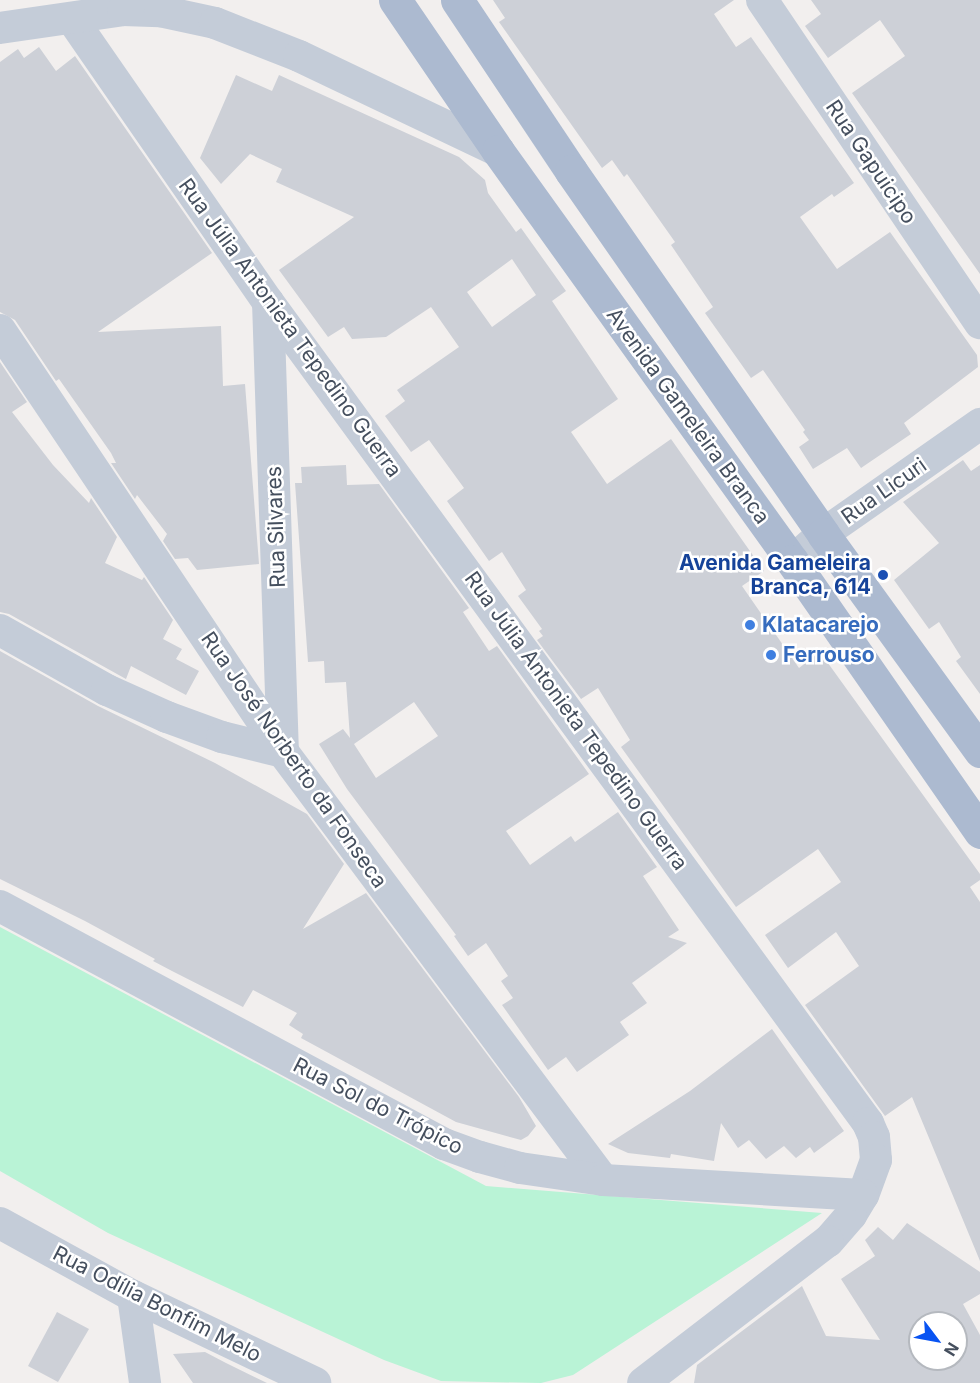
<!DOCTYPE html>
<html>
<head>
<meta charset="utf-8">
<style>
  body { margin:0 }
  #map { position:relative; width:980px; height:1383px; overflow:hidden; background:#f2efee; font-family:Inter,sans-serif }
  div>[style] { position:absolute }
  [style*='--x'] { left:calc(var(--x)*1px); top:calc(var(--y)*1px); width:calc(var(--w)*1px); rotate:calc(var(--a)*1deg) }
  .green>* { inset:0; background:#b9f3d6 }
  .building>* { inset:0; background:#cdd0d7 }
  .minor>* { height:32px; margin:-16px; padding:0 16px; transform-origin:16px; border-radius:16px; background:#c4ccd8 }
  .major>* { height:33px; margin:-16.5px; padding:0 16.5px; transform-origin:16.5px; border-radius:16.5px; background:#acbad0 }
  .dots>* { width:16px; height:16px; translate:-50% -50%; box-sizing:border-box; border:3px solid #fff; border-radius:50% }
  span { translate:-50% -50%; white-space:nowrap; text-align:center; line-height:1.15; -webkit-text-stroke:5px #fff; paint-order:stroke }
  .street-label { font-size:21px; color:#454f5e }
  .transit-label { font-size:21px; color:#164399; font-weight:700 }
  .right { translate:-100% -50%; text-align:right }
  .shop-label { font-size:21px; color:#366cbe; font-weight:700 }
  .left { translate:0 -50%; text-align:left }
  .north { position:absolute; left:908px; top:1311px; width:60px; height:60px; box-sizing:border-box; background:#fff; border:2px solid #b5b9bf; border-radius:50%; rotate:122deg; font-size:16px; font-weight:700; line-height:24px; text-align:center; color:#454f5e }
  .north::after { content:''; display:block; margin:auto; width:21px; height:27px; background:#0853f2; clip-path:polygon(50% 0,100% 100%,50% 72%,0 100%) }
</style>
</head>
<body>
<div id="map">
  <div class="green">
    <i style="clip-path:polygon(0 927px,486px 1186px,822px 1213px,573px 1375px,541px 1383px,441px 1381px,384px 1360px,108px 1233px,0 1171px)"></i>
  </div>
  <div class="building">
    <i style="clip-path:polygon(493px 0,734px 0,714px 14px,736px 47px,751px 37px,854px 183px,834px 197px,832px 194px,800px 217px,837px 269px,890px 232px,977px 355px,978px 367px,904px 423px,911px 434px,861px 468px,847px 448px,813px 469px,799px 447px,809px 440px,803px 432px,805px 430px,763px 370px,751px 378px,705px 313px,713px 307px,671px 245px,675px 242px,627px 174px,624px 177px,612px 160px,602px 168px,499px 22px,505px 18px)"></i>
    <i style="clip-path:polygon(811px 0,980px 0,980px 274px,852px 93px,905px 56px,880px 20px,828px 58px,805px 26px,821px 14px)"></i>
    <i style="clip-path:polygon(39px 47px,56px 71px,75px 56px,212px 253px,98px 332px,221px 326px,223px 386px,245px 384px,259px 564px,197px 570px,188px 558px,175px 559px,163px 541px,167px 534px,137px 495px,135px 499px,111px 463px,116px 463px,111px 453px,59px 379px,56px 381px,15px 320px,0 312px,0 62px,18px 49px,24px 58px)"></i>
    <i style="clip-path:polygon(evenodd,236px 75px,272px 91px,279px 75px,459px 157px,485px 180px,488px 193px,516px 232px,521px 228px,566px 291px,552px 301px,618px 399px,571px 432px,607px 484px,671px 439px,764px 571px,742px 586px,799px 668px,820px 652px,980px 874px,980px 880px,970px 887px,980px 902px,980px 1261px,912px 1097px,885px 1116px,805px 1005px,859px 966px,836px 932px,788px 968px,765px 935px,841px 882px,818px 849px,736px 907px,621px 747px,630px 740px,598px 688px,581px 699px,537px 640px,543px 636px,539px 631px,542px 629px,518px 596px,526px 590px,502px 552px,489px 561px,447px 501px,464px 488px,429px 440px,411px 452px,385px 416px,405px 401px,397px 390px,459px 347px,431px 307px,386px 337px,352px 339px,344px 327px,328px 337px,279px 270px,354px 217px,276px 182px,282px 169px,250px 154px,221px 184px,200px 158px,236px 75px,512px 259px,536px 295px,492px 327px,467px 292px,512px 259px)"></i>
    <i style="clip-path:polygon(0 362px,27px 402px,12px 412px,53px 465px,89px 503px,91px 498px,117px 537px,105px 563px,142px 580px,144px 577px,173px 620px,163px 639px,182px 649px,176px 659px,199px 671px,186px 695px,131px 666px,126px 679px,9px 614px,0 612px)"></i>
    <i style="clip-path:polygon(963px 460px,971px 471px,980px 465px,980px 694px,956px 661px,961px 657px,939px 622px,929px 629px,894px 580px,939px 543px,903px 502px)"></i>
    <i style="clip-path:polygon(evenodd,346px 465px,347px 485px,379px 484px,469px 608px,463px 612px,489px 651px,497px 646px,589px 774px,506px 831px,530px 865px,571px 836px,575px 842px,618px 812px,657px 867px,643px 876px,679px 930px,668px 937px,687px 943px,632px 983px,647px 1003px,620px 1022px,629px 1035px,577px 1072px,566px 1057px,548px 1070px,502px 1005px,513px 998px,501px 981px,508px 976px,486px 943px,468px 956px,454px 936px,456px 935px,347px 789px,319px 744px,343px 729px,350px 738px,346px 682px,325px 683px,324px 661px,308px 662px,295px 483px,302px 483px,301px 467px,346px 465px,414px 702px,438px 736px,376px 778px,354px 744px,414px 702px)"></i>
    <i style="clip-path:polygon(0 651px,98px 706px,215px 763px,307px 814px,344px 864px,303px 929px,366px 893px,519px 1097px,536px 1126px,528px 1136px,521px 1140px,456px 1122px,301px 1038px,303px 1034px,289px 1025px,297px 1013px,253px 990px,243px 1007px,172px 971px,153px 961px,155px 959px,85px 921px,0 879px)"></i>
    <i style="clip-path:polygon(772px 1029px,844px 1131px,814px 1153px,810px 1147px,796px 1158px,784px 1146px,766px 1159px,749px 1140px,738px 1148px,721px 1123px,714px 1161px,671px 1154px,670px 1158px,628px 1153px,608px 1144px,690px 1091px)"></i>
    <i style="clip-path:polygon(evenodd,907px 1223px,980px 1272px,980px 1294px,963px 1304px,980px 1335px,980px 1383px,694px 1383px,697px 1365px,802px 1286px,826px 1336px,880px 1340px,841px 1279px,875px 1256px,865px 1240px,878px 1227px,893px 1240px,907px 1223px,920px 1323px,956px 1323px,956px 1359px,920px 1359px,920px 1323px)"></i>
    <i style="clip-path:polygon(57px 1312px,89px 1329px,58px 1382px,28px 1366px)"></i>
    <i style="clip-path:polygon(205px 1352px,226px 1363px,267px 1383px,193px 1383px,173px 1354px)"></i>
  </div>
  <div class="minor">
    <i style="--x:762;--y:0;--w:390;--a:56"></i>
    <i style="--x:72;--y:19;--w:344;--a:55.3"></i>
    <i style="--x:268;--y:302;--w:1017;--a:53.84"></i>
    <i style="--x:868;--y:1123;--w:15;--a:67"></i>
    <i style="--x:874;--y:1137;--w:23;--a:85"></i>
    <i style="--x:876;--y:1160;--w:37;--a:110"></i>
    <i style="--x:863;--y:1195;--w:23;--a:121"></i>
    <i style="--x:851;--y:1215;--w:35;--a:131"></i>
    <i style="--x:828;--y:1241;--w:233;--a:142.5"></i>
    <i style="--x:0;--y:28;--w:124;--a:-8.3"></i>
    <i style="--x:123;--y:10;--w:37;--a:2"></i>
    <i style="--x:160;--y:11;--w:56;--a:12.3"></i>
    <i style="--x:215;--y:23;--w:90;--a:21.4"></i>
    <i style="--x:299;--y:56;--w:221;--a:25.5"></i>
    <i style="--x:268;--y:302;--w:450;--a:88.1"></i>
    <i style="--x:0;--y:330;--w:508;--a:56.15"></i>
    <i style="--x:283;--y:752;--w:534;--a:53.22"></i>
    <i style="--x:792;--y:561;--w:41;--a:-41.1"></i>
    <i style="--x:823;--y:534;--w:192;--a:-35"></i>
    <i style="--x:0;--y:630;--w:123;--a:29.3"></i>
    <i style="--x:107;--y:690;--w:66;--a:24.2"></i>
    <i style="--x:167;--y:717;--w:59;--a:20"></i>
    <i style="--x:222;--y:737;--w:63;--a:13.8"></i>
    <i style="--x:0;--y:906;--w:504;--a:28.19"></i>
    <i style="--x:444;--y:1144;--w:38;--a:20"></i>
    <i style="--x:480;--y:1157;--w:41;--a:15.4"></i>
    <i style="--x:520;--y:1168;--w:84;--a:8.2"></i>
    <i style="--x:603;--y:1180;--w:260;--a:3.3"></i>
    <i style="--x:0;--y:1223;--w:152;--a:28.8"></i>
    <i style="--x:133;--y:1296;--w:202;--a:25.5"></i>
    <i style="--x:133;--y:1296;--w:88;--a:82.1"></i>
  </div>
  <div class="major">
    <i style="--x:395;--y:0;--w:183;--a:55.7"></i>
    <i style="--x:498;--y:151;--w:505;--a:54.36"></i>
    <i style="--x:792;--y:561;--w:330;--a:55.2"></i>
    <i style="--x:457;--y:0;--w:206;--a:56.3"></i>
    <i style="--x:571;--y:171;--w:442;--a:55.2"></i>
    <i style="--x:823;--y:534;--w:268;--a:54.1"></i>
  </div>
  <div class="dots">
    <i style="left:883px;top:575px;background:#1a4fb4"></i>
    <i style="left:750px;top:625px;background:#3f7fe0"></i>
    <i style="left:771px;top:655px;background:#3f7fe0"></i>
  </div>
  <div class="street-label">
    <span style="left:871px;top:162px;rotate:56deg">Rua Gapuicipo</span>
    <span style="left:290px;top:328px;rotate:54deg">Rua Júlia Antonieta Tepedino Guerra</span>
    <span style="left:688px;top:416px;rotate:54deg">Avenida Gameleira Branca</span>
    <span style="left:884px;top:491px;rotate:-35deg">Rua Licuri</span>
    <span style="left:276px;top:527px;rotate:-92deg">Rua Silvares</span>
    <span style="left:576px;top:721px;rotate:54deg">Rua Júlia Antonieta Tepedino Guerra</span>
    <span style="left:294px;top:760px;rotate:55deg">Rua José Norberto da Fonseca</span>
    <span style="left:378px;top:1106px;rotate:27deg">Rua Sol do Trópico</span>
    <span style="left:157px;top:1304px;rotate:27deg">Rua Odília Bonfim Melo</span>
  </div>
  <div class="transit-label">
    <span class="right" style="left:871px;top:575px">Avenida Gameleira<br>Branca, 614</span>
  </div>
  <div class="shop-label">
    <span class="left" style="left:762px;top:625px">Klatacarejo</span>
    <span class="left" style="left:783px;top:655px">Ferrouso</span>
  </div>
  <div class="north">N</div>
</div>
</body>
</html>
